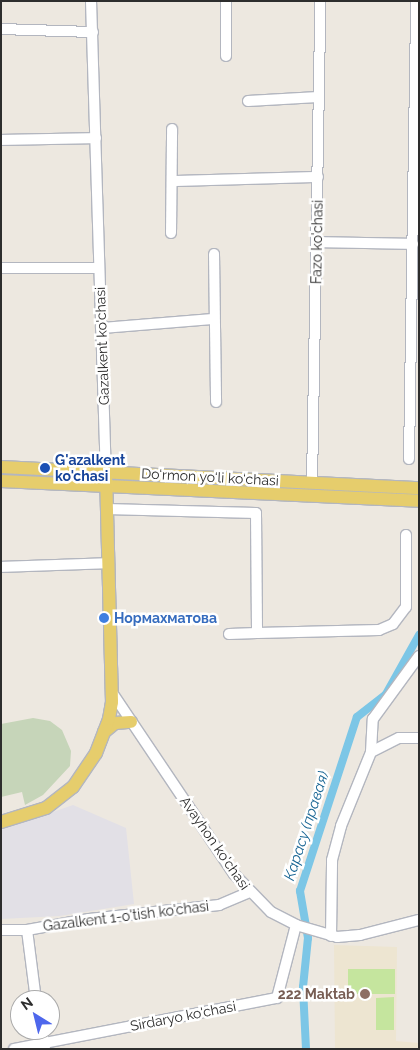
<!DOCTYPE html>
<html>
<head>
<meta charset="utf-8">
<style>
  body { margin:0 }
  #map { position:relative; width:420px; height:1050px; overflow:hidden; background:#ede8e0; font-family:Raleway,sans-serif }
  div>[style] { position:absolute }
  [style*='--x'] { left:calc(var(--x)*1px); top:calc(var(--y)*1px); width:calc(var(--w)*1px); rotate:calc(var(--a)*1deg) }
  .industrial>* { inset:0; background:#e2e0e6 }
  .education>* { inset:0; background:#ede5d1 }
  .cemetery>* { inset:0; background:#c6d5b9 }
  .pitch>* { inset:0; background:#c5e59e }
  .canal>* { height:8px; margin:-4px; padding:0 4px; transform-origin:4px; border-radius:4px; background:#7cc6e6 }
  .roads { filter:drop-shadow(1px 0 #b3b6bf) drop-shadow(-1px 0 #b3b6bf) drop-shadow(0 1px #b3b6bf) drop-shadow(0 -1px #b3b6bf) }
  .minor>* { height:10px; margin:-5px; padding:0 5px; transform-origin:5px; border-radius:5px; background:#fff }
  .major>* { height:12px; margin:-6px; padding:0 6px; transform-origin:6px; border-radius:6px; background:#e6cd6c }
  .dots>* { width:14px; height:14px; translate:-50% -50%; box-sizing:border-box; border:2px solid #fff; border-radius:50% }
  span { translate:-50% -50%; white-space:nowrap; text-align:center; line-height:1.15; -webkit-text-stroke:5px #fff; paint-order:stroke }
  .street-label { font-size:14px; color:#2d2d2d }
  .transit-label { font-size:14px; color:#164399; font-weight:700 }
  .left { translate:0 -50%; text-align:left }
  .shop-label { font-size:14px; color:#366cbe; font-weight:700 }
  .education-label { font-size:14px; color:#785e54; font-weight:700 }
  .right { translate:-100% -50%; text-align:right }
  .water-label { font-size:15px; color:#196694; font-style:italic }
  .frame { position:absolute; inset:0; border:2px solid #2d2d2d; pointer-events:none }
  .north { position:absolute; left:10px; top:990px; width:50px; height:50px; box-sizing:border-box; background:#fff; border:1px solid #ababab; border-radius:50%; rotate:324deg; font-size:14px; font-weight:700; line-height:20px; text-align:center; color:#2d2d2d }
  .north::after { content:''; display:block; margin:auto; width:18px; height:22px; background:#4e67ec; clip-path:polygon(50% 0,100% 100%,50% 72%,0 100%) }
</style>
</head>
<body>
<div id="map">
  <div class="industrial">
    <i style="clip-path:polygon(73px 805px,126px 828px,134px 904px,60px 916px,1px 919px,1px 830px)"></i>
  </div>
  <div class="education">
    <i style="clip-path:polygon(334px 945px,397px 947px,396px 1041px,419px 1043px,419px 1049px,335px 1049px)"></i>
  </div>
  <div class="cemetery">
    <i style="clip-path:polygon(33px 718px,50px 721px,62px 730px,71px 751px,70px 766px,43px 795px,25px 805px,22px 792px,1px 797px,1px 724px)"></i>
  </div>
  <div class="pitch">
    <i style="clip-path:polygon(348px 969px,395px 969px,395px 994px,348px 994px)"></i>
    <i style="clip-path:polygon(394px 997px,394px 1030px,376px 1030px,376px 998px)"></i>
  </div>
  <div class="canal">
    <i style="--x:306;--y:1049;--w:62;--a:-92.8"></i>
    <i style="--x:303;--y:987;--w:49;--a:-84.2"></i>
    <i style="--x:308;--y:938;--w:48;--a:-99.7"></i>
    <i style="--x:300;--y:891;--w:183;--a:-71.9"></i>
    <i style="--x:357;--y:717;--w:37;--a:-38"></i>
    <i style="--x:386;--y:694;--w:68;--a:-60.8"></i>
  </div>
  <div class="roads">
    <div class="minor">
      <i style="--x:91;--y:1;--w:470;--a:88.2"></i>
      <i style="--x:226;--y:1;--w:55;--a:90"></i>
      <i style="--x:1;--y:29;--w:92;--a:1.9"></i>
      <i style="--x:248;--y:101;--w:70;--a:-3.3"></i>
      <i style="--x:1;--y:140;--w:95;--a:-1.2"></i>
      <i style="--x:172;--y:181;--w:146;--a:-1.6"></i>
      <i style="--x:171;--y:233;--w:104;--a:-89.4"></i>
      <i style="--x:317;--y:242;--w:96;--a:1.2"></i>
      <i style="--x:214;--y:254;--w:148;--a:89.2"></i>
      <i style="--x:1;--y:268;--w:98;--a:0"></i>
      <i style="--x:101;--y:328;--w:113;--a:-4.6"></i>
      <i style="--x:409;--y:459;--w:458;--a:-89.1"></i>
      <i style="--x:312;--y:483;--w:482;--a:-89"></i>
      <i style="--x:106;--y:509;--w:150;--a:1.5"></i>
      <i style="--x:256;--y:513;--w:120;--a:89.5"></i>
      <i style="--x:257;--y:633;--w:122;--a:-1.4"></i>
      <i style="--x:379;--y:630;--w:15;--a:-23"></i>
      <i style="--x:393;--y:624;--w:21;--a:-53"></i>
      <i style="--x:406;--y:607;--w:72;--a:-90"></i>
      <i style="--x:1;--y:567;--w:107;--a:-2.1"></i>
      <i style="--x:229;--y:634;--w:28;--a:-2"></i>
      <i style="--x:111;--y:691;--w:220;--a:56.1"></i>
      <i style="--x:234;--y:874;--w:53;--a:45.8"></i>
      <i style="--x:271;--y:912;--w:28;--a:27"></i>
      <i style="--x:296;--y:925;--w:43;--a:16.3"></i>
      <i style="--x:337;--y:937;--w:23;--a:-5"></i>
      <i style="--x:360;--y:935;--w:61;--a:-14.3"></i>
      <i style="--x:371;--y:752;--w:31;--a:-27"></i>
      <i style="--x:399;--y:738;--w:20;--a:0"></i>
      <i style="--x:1;--y:930;--w:26;--a:0"></i>
      <i style="--x:27;--y:930;--w:63;--a:-10.1"></i>
      <i style="--x:89;--y:919;--w:131;--a:-6.1"></i>
      <i style="--x:219;--y:905;--w:33;--a:-23"></i>
      <i style="--x:27;--y:930;--w:71;--a:82.7"></i>
      <i style="--x:331;--y:936;--w:76;--a:-89.2"></i>
      <i style="--x:332;--y:860;--w:35;--a:-75"></i>
      <i style="--x:341;--y:826;--w:80;--a:-67.9"></i>
      <i style="--x:371;--y:752;--w:33;--a:-87"></i>
      <i style="--x:373;--y:719;--w:78;--a:-53.9"></i>
      <i style="--x:42;--y:1030;--w:19;--a:81"></i>
      <i style="--x:14;--y:1049;--w:268;--a:-11"></i>
      <i style="--x:277;--y:998;--w:75;--a:-75.4"></i>
    </div>
    <div class="major">
      <i style="--x:1;--y:467;--w:419;--a:2.9"></i>
      <i style="--x:1;--y:481;--w:418;--a:2.7"></i>
      <i style="--x:104;--y:732;--w:14;--a:-39"></i>
      <i style="--x:115;--y:723;--w:16;--a:-4"></i>
      <i style="--x:1;--y:822;--w:47;--a:-17.3"></i>
      <i style="--x:46;--y:808;--w:34;--a:-38"></i>
      <i style="--x:73;--y:787;--w:41;--a:-55.9"></i>
      <i style="--x:96;--y:753;--w:36;--a:-69"></i>
      <i style="--x:109;--y:719;--w:17;--a:-80"></i>
      <i style="--x:112;--y:702;--w:224;--a:-91.5"></i>
    </div>
  </div>
  <div class="dots">
    <i style="left:45px;top:468px;background:#1a4fb4"></i>
    <i style="left:104px;top:618px;background:#3f7fe0"></i>
    <i style="left:365px;top:994px;background:#8d6e63"></i>
  </div>
  <div class="street-label">
    <span style="left:317px;top:242px;rotate:-89deg">Fazo ko'chasi</span>
    <span style="left:102px;top:346px;rotate:-92deg">Gazalkent ko'chasi</span>
    <span style="left:210px;top:477px;rotate:3deg">Do‘rmon yo‘li ko‘chasi</span>
    <span style="left:215px;top:843px;rotate:55deg">Avayhon ko'chasi</span>
    <span style="left:126px;top:916px;rotate:-7deg">Gazalkent 1-o'tish ko'chasi</span>
    <span style="left:183px;top:1016px;rotate:-11deg">Sirdaryo ko'chasi</span>
  </div>
  <div class="transit-label">
    <span class="left" style="left:55px;top:468px">G'azalkent<br>ko'chasi</span>
  </div>
  <div class="shop-label">
    <span class="left" style="left:114px;top:618px">Нормахматова</span>
  </div>
  <div class="education-label">
    <span class="right" style="left:355px;top:994px">222 Maktab</span>
  </div>
  <div class="water-label">
    <span style="left:307px;top:826px;rotate:-72deg">Карасу (правая)</span>
  </div>
  <div class="frame"></div>
  <div class="north">N</div>
</div>
</body>
</html>
